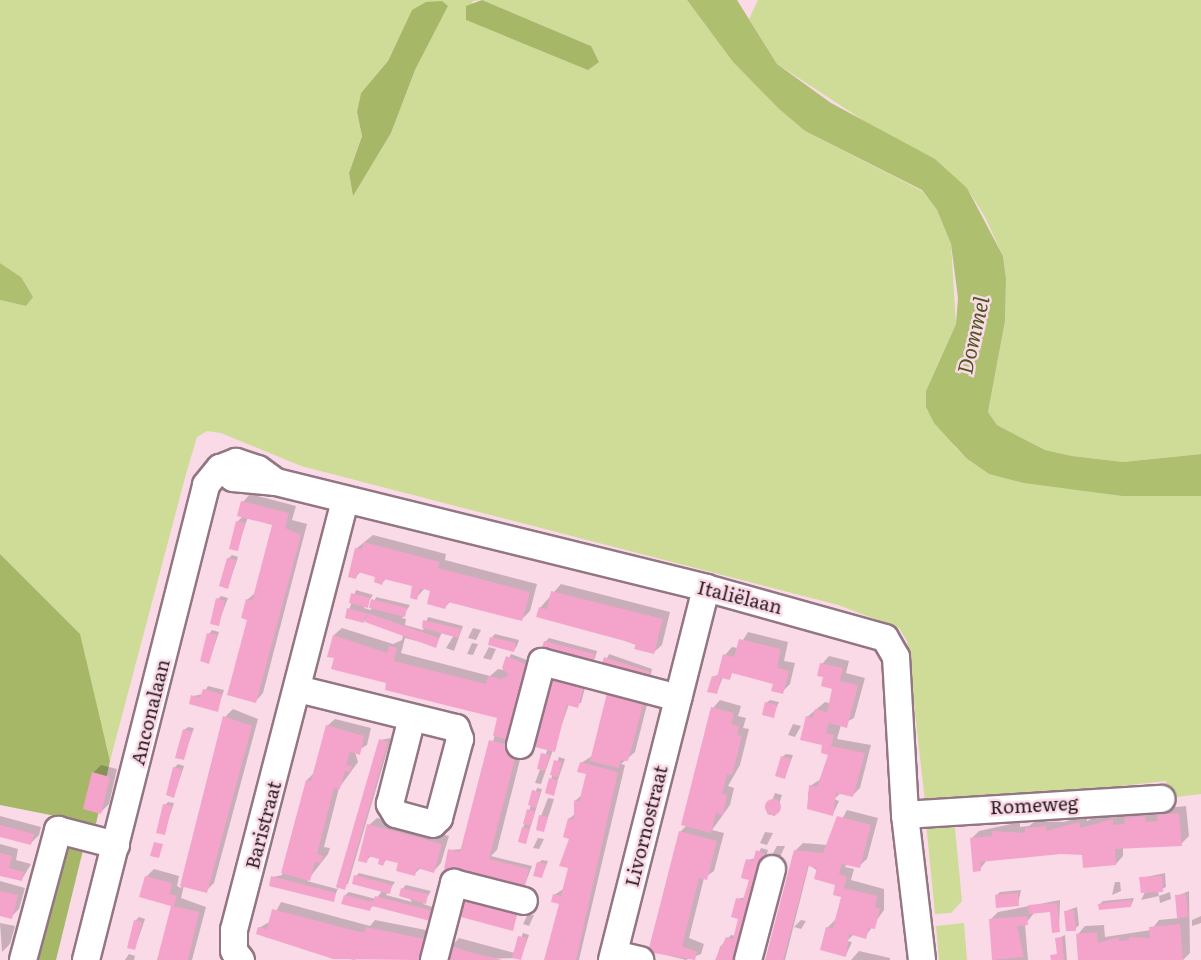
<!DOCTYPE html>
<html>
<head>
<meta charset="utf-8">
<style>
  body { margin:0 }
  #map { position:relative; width:1201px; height:960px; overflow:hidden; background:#fbdae8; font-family:Literata,serif }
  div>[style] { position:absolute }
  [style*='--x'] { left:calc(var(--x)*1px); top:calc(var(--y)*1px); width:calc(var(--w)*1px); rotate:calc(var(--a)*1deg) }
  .green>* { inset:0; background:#cedc98 }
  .forest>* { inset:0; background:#a7b768 }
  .water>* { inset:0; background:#afbf70 }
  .shadow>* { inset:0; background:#0003 }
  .building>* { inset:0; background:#f4a4ca }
  .round { border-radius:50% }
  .roads { filter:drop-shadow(2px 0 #937683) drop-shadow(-2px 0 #937683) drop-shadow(0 2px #937683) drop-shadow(0 -2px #937683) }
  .minor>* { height:26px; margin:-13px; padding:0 13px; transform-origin:13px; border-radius:13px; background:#fff }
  span { translate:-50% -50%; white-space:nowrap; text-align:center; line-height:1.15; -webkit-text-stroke:5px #fbdae8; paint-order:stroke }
  .street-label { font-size:19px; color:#291d22 }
  .water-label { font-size:21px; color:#4c561d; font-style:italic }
</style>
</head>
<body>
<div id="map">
  <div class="green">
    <i style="clip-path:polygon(evenodd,0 0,481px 0,473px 1px,466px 20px,498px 33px,591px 46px,482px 0,687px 0,733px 62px,779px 109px,805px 131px,922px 191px,937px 210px,951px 244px,956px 324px,926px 391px,955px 447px,966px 458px,989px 474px,1122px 496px,1201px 496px,1201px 794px,1169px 798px,1166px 781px,934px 807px,925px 802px,907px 641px,899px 628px,838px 605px,301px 466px,221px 433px,207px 431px,197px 437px,186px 474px,110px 761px,106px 743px,0 707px,0 300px,26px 306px,21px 277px,0 263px,0 0,448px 6px,415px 70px,391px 133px,353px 195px,349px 173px,362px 135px,357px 113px,361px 93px,388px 61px,412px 10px,448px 6px)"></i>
    <i style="clip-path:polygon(758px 0,1201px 0,1201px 454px,1123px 462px,1072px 456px,1045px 450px,997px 425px,988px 412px,1005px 321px,1006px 279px,1003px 256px,985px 217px,967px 188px,777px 64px,749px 19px)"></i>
    <i style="clip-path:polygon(954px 818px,962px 901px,951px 913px,935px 914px,926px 823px)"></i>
    <i style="clip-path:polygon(964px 923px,967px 960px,939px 960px,936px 926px)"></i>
  </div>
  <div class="forest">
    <i style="clip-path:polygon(482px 0,591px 46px,599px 62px,588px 70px,466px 20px,466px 6px)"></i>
    <i style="clip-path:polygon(442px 1px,448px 6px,415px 70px,391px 133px,353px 196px,349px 173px,362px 136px,357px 112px,361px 93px,388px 61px,412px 10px,426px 2px)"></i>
    <i style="clip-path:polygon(0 554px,80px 634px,110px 761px,96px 824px,0 805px)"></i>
    <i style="clip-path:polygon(62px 835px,85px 842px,56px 960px,28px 960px)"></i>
  </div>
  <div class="water">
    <i style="clip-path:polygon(687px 0,737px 0,777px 64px,831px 103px,935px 159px,967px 188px,1003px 256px,1006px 279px,1005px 321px,988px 412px,997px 425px,1045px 450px,1072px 456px,1123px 462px,1201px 454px,1201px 496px,1122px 496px,1024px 483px,989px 474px,966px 458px,934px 423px,926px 407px,926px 391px,956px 324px,958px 298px,951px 244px,937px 210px,922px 190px,805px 131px,779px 109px,733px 62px)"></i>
    <i style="clip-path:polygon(0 263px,21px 277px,33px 297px,26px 306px,0 300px)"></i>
  </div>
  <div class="shadow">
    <i style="clip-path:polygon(250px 494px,296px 506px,292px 520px,307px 524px,263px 693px,256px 701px,247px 600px,256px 592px,274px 524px,248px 517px,237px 549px,238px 521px,243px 516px,243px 502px)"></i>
    <i style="clip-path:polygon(373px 535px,446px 554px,445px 560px,537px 584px,530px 611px,522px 619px,451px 601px,445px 607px,432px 589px,425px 588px,416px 598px,415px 585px,387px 578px,382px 583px,377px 575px,361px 571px,356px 577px,357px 548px)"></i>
    <i style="clip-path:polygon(232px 555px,238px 557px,228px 587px,228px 559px)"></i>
    <i style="clip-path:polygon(561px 584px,670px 612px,662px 645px,654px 652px,540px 608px)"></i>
    <i style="clip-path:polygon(356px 590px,373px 595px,364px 608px,371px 610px,376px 597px,410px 605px,402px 618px,406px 619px,405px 625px,423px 630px,428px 617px,463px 626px,454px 651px,446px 648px,454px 635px,442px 632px,436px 646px,405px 638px,401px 653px,490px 676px,498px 669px,504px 670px,511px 654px,535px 663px,525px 740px,497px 850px,491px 856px,532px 866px,524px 887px,450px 850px,462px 849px,500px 717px,388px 682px,329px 655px,334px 635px,342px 628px,393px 644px,402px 640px,404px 631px,347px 616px)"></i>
    <i style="clip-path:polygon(221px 596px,228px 598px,218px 624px,218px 599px)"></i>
    <i style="clip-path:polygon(473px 628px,481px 630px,476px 640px,468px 638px)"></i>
    <i style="clip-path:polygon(212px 630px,219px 632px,209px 662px,209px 634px)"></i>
    <i style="clip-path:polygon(748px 632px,788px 642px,784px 661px,795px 663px,790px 684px,782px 692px,775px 682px,735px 672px,723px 677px,717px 692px,713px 677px,720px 674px,725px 655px,732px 647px,738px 648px)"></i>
    <i style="clip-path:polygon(495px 634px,519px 640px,517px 646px,514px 650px,492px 637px)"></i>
    <i style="clip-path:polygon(549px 638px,597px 651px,595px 658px,592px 662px,545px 642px)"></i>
    <i style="clip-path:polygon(472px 643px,478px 644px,473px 655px,467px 654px)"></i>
    <i style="clip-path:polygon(489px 647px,496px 649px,491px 660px,483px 658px)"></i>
    <i style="clip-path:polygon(609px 654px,652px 669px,650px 677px,647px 680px,602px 669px)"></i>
    <i style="clip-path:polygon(829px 656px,849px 661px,846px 673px,865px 678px,854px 718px,841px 725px,837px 739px,871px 745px,860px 788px,852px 796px,841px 793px,834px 799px,839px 801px,833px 814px,808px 795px,810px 786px,821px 779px,830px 754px,807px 717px,825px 702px,831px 704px,835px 688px,822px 664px)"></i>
    <i style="clip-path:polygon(555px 676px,587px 680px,581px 703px,569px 704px,541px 784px,535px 783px,548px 748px)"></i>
    <i style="clip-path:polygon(208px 686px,224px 690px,217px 710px,193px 696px,203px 694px)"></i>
    <i style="clip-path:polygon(609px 690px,649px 697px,635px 752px,621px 764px,625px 765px,579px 960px,546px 960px,561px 903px,554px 895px,565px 888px,570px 867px,569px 819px,576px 813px,575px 801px,583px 794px,588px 773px,581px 763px,592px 756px)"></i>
    <i style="clip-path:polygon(720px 700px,741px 706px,738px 716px,746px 718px,743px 728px,749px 729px,740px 765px,728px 786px,734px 788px,730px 805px,712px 830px,724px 833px,714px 871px,704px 878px,689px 938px,704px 944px,701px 954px,686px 960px,650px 951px,680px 832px,687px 825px,713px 708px)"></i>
    <i style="clip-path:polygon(770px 700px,779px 702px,773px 716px,766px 703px)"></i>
    <i style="clip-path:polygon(233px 709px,258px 719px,214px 883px,206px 891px,184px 885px,181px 898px,206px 907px,192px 960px,159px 960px,173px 904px,146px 877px,154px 869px,179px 876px,177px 886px,181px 888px,225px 717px)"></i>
    <i style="clip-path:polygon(335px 719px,371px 728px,367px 745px,355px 752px,358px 762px,339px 788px,324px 847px,330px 848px,328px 854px,307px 881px,337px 889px,380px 740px,391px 738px,348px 884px,339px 886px,333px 900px,273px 877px,282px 875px,307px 780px,315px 772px,327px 726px)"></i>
    <i style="clip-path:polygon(793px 724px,801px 726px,795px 737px,788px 735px)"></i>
    <i style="clip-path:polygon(188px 727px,194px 728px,183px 758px,184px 730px)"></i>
    <i style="clip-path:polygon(786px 754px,793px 755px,785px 777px,782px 757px)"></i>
    <i style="clip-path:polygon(559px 757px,565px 759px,553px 794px,551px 779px)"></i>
    <i style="clip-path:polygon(178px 764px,184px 766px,174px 796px,174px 768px)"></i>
    <i style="clip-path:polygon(101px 765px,117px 769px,109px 804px,101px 812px,93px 773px)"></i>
    <i style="clip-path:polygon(537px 788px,542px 789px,526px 842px,523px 828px)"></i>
    <i style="clip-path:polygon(775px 793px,782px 795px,775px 816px,767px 814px)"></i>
    <i style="clip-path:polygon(548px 798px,554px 799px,544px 830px,541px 816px)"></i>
    <i style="clip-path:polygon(168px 802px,174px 803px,164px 833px,165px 805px)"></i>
    <i style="clip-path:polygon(1186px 806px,1189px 836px,1181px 844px,1123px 847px,1123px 856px,1116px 864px,1084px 853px,1061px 853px,987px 860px,980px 869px,971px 839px,979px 831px,1020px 822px,1020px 827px,1029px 826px,1035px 821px,1063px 822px,1086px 816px,1087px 821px,1101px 814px,1129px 816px,1134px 811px,1153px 809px,1153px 815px,1161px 814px,1167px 808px)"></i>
    <i style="clip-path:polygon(847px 810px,878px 818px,867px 859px,859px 866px,847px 863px,845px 867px,854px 869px,851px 880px,884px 889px,884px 910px,865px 937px,854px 934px,847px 941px,852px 942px,846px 955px,827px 928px,835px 920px,843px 896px,837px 884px,809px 865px,785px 960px,766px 960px,795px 851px,803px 843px,828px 845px)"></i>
    <i style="clip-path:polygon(0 816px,41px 827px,39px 835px,31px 843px,0 835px)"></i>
    <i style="clip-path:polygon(377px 818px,449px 836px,441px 863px,434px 871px,421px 868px,414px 874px,400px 862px,387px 859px,383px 864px,381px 857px,372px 855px,366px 861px,369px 825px)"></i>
    <i style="clip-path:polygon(765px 832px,773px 833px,767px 845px,760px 843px)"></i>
    <i style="clip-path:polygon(538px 838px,544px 839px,539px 849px,533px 848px)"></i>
    <i style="clip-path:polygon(0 844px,18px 849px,16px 860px,31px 864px,22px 879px,0 874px)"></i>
    <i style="clip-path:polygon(777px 846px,785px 846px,780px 857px,772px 855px)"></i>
    <i style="clip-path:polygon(761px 848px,768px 850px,744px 943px,716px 960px,720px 947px,731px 935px,736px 936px,741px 918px,737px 899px,746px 897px,751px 879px,747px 860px,756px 858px)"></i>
    <i style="clip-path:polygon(542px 860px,548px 861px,542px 876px,538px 863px)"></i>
    <i style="clip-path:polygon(359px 873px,395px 882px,386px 895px,412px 902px,403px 888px,406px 885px,431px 891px,423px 904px,439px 909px,437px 916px,373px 906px,369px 909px,345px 895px,349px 892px,376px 899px,382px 891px,356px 876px)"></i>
    <i style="clip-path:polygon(1165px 873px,1166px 887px,1158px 891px,1159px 896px,1141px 900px,1145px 892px,1141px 878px)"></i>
    <i style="clip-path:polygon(0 881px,25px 888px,19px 909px,11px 917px,0 914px)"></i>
    <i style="clip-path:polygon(1115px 882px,1120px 882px,1121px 891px,1112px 895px)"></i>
    <i style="clip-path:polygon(1021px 890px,1018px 904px,997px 895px,1000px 892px)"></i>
    <i style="clip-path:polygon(1189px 891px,1190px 953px,1183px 960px,1080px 960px,1078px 934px,1085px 926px,1104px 925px,1105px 937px,1151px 930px,1159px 920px,1179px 918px,1177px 896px)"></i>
    <i style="clip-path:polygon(1170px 892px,1171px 899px,1160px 903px,1159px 896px)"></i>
    <i style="clip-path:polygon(1134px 898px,1131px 906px,1100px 904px,1103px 901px)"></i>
    <i style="clip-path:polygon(1060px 900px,1059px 931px,1052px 911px,1035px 912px,1025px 924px,1028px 960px,994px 960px,990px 920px,998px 912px)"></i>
    <i style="clip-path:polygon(281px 902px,370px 926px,375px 920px,436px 932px,423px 960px,362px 956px,354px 960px,265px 937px,259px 928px,271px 921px)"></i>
    <i style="clip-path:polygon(1077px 907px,1079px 925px,1075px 929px,1066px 911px)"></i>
    <i style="clip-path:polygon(528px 914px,534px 915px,529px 926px,523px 924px)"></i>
    <i style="clip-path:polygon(1201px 916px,1201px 923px,1192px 926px,1192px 920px)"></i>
    <i style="clip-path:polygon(139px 917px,145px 919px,135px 948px,135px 921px)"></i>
    <i style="clip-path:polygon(801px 920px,806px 921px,801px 929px,794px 927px)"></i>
    <i style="clip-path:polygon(0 923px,15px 926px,10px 944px,2px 952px)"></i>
    <i style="clip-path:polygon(523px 933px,529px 935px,521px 958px,439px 960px,459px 938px,515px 953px)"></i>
    <i style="clip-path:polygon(1065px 935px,1067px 960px,1053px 960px,1058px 952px,1057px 939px)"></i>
    <i style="clip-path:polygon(859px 951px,890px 958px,890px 960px,851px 960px)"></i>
    <i style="clip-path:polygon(129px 954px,135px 956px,134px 960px,125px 960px)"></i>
  </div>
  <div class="building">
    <i style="clip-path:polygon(241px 501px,289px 513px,285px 528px,301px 535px,256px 703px,227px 695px,247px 620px,241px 618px,246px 599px,252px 601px,272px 525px,237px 516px)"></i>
    <i style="clip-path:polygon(236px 521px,245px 523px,238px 551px,229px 549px)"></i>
    <i style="clip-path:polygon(364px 542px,440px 562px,438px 568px,530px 592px,522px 621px,448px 602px,445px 609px,427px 604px,430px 591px,420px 588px,417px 600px,410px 598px,412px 586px,384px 579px,382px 585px,374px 582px,375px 577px,358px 572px,356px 579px,348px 577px,355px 548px,362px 549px)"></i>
    <i style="clip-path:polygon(227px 558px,236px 560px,228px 589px,219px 586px)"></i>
    <i style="clip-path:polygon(551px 591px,663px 619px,654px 654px,634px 649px,636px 644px,536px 617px,539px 607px,547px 609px)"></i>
    <i style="clip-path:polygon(351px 593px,370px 598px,368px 608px,349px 603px)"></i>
    <i style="clip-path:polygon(216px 598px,225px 601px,219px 626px,210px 624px)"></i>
    <i style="clip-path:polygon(371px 599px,407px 608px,405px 617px,369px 608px)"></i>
    <i style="clip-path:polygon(347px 608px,366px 613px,364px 623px,345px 618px)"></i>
    <i style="clip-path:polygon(367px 613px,439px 638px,436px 648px,365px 622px)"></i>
    <i style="clip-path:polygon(423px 620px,461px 629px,458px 638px,422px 628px)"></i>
    <i style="clip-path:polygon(207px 633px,217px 635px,209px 664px,200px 661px)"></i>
    <i style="clip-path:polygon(333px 635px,387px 653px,389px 646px,397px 648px,394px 661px,486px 684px,488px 676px,501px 679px,509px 675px,502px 668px,506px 656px,532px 667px,513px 741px,493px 736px,497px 718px,385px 690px,386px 683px,331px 669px,334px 658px,327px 657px)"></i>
    <i style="clip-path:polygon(490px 637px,516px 643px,514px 652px,488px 645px)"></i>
    <i style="clip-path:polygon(739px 639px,781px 649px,777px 668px,789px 671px,783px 694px,771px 691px,773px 684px,732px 673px,730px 680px,721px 678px,717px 694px,707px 692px,712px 676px,717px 677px,723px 654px,734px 657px)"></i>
    <i style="clip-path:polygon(544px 641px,595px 654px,592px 664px,540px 654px)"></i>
    <i style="clip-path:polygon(604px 657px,650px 672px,648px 682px,600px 670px)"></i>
    <i style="clip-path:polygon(820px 663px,843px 668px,840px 681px,858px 685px,847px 728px,829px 723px,826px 733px,834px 735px,831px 746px,865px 753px,853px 797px,836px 793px,833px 816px,807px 809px,809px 785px,817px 787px,828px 755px,821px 753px,822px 745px,800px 740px,806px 716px,813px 718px,815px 709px,827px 712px,832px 689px,821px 686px,823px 677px,817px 676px)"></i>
    <i style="clip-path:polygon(553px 675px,585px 683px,578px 708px,567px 705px,555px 752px,535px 747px)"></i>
    <i style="clip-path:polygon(203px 689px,222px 694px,218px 712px,189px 704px,191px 695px,200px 698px)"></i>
    <i style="clip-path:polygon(608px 689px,638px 697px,637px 703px,643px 705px,628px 761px,621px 760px,619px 768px,590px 761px)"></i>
    <i style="clip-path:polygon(765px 702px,777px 705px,774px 718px,762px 715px)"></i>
    <i style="clip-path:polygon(711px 707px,734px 713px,731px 724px,739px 726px,737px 735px,742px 736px,732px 775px,727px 774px,722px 794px,727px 795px,723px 815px,716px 813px,711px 833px,681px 825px)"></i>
    <i style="clip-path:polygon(223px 716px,252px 726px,207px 893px,180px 886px)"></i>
    <i style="clip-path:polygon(326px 725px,364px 736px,360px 755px,350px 752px,346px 765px,352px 766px,350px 772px,345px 771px,340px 789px,334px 788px,317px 854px,323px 856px,321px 863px,315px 862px,310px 881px,281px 873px,306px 780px,311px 781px)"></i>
    <i style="clip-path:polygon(183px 729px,192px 732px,184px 760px,175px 758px)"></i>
    <i style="clip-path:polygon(379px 739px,388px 742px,345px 890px,336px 887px)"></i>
    <i style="clip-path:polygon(489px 740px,518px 747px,489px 859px,529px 869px,524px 889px,444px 869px,448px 849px,460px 852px)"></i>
    <i style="clip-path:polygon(541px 753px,550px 755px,545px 771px,537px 769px)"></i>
    <i style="clip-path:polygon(781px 756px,791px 759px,785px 779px,775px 776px)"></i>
    <i style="clip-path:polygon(554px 760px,562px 762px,558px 777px,550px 775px)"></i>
    <i style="clip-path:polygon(580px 762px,618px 772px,576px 960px,544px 960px,559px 904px,551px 902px,553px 894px,561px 896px,568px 868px,559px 866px,569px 839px,563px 837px,568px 818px,574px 820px,574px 800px,579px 802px,586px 774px,577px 772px)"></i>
    <i style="clip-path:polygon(173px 767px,182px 769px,174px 798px,166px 795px)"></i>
    <i style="clip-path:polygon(92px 772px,110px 777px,101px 814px,83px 809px)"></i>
    <i style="clip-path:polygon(549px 778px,558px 781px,554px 796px,545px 793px)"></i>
    <i style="clip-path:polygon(532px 790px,540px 792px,536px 808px,528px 805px)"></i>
    <i class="round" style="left:765px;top:799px;width:16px;height:16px"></i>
    <i style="clip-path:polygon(163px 804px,172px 806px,165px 835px,156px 833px)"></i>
    <i style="clip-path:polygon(527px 809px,535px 811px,531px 826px,523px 824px)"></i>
    <i style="clip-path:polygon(1179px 813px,1182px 846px,1115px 849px,1116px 865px,1083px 868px,1082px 855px,1061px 854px,980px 862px,981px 871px,973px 872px,970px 838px,992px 836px,992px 831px,1025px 833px,1025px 828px,1046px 826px,1046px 831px,1079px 822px,1080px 828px,1113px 819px,1113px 825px,1125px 824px,1124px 818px,1145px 816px,1146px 822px,1158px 821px,1157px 815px)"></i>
    <i style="clip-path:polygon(539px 815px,548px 817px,544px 832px,536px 830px)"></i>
    <i style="clip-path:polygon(837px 816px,871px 825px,860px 868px,842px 864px,839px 874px,847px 877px,844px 888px,877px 896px,875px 907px,880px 909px,875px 929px,869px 928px,866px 939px,849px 934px,846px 957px,820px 950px,826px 927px,833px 928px,841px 897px,833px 895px,835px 885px,814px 879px,817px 868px,808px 866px,783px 960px,765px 960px,794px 850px,823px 853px)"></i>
    <i style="clip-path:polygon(367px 824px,442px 844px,434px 873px,417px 868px,415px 876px,396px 871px,398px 863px,385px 860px,383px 866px,378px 864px,379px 859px,368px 856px,367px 863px,358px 861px)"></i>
    <i style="clip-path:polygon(0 825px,34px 834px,31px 845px,0 837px)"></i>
    <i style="clip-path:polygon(522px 827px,530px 829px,526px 844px,518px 842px)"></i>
    <i style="clip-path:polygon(679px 831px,717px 841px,707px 880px,699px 878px,682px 946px,697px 952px,695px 960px,648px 952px)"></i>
    <i style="clip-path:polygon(154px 842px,163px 844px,159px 858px,150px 856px)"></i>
    <i style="clip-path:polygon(756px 850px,766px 855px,738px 960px,715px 960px,726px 937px,733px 939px,738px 919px,731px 917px,736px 898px,743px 900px,749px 880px,741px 878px,743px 869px,746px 859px,753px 861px)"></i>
    <i style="clip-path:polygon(0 853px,12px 856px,9px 868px,24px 872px,22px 881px,0 876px)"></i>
    <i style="clip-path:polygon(537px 862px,546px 864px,542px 878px,533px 876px)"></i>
    <i style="clip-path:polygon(354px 875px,392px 885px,390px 894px,352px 884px)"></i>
    <i style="clip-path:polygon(145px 876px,172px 883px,170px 894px,177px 896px,174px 906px,199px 912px,188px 960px,157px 960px,171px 906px,139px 897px)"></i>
    <i style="clip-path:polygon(271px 876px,336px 893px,334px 902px,269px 886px)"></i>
    <i style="clip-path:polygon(1162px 876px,1163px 892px,1141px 893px,1139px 877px)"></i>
    <i style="clip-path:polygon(401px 888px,428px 894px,426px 904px,399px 896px)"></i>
    <i style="clip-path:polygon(0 891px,18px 895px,12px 919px,0 916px)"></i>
    <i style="clip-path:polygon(1018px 893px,1019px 906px,996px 908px,995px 895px)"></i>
    <i style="clip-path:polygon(1186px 894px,1188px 917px,1177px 918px,1175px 895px)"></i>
    <i style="clip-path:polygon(344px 895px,373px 902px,375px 896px,437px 912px,434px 922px,372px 906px,370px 911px,341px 904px)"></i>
    <i style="clip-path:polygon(456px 895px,518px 911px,513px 931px,450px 914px)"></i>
    <i style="clip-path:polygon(1131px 900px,1131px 907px,1099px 910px,1098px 904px)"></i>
    <i style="clip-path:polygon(1057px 903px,1060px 932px,1052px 933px,1050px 912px,1029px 914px,1028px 905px)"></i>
    <i style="clip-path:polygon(272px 909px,364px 933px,366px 927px,430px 940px,426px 955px,420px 953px,418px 960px,333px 959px,256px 934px,258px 927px,267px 929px)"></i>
    <i style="clip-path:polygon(1074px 910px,1076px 931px,1066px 931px,1064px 911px)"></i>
    <i style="clip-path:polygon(1027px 916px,1028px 925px,1017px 926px,1024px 957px,992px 960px,989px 919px)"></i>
    <i style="clip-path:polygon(134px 920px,142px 922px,135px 950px,127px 948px)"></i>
    <i style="clip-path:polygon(1180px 924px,1183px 960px,1078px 960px,1076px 934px,1097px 932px,1098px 943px,1119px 937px,1119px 941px,1129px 940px,1129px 937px,1150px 938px,1149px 927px)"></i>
    <i style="clip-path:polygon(518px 936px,527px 938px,521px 960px,512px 958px)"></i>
    <i style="clip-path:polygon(1062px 937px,1064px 960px,1051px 960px,1050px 955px,1057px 954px,1055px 938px)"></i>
    <i style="clip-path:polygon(450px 945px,469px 952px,502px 960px,438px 960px)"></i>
  </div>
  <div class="roads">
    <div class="minor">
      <i style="--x:276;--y:482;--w:22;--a:-144"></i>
      <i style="--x:258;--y:469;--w:23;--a:-162"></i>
      <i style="--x:236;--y:462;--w:17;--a:159"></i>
      <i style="--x:220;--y:468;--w:16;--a:38"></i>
      <i style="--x:233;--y:478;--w:43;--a:5.3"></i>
      <i style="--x:276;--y:482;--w:443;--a:13.8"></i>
      <i style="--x:706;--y:588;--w:186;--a:15.6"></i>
      <i style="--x:885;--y:638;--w:22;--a:60"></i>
      <i style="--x:896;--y:657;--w:158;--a:86.7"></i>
      <i style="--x:905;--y:815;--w:146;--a:83.3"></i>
      <i style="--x:298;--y:689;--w:163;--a:13.9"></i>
      <i style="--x:456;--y:728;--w:12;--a:70"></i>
      <i style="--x:460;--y:739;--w:82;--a:104.9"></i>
      <i style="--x:439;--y:818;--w:8;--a:135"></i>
      <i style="--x:433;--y:824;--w:38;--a:-165"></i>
      <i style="--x:396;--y:814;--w:12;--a:-121"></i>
      <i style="--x:390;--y:804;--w:89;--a:-75.7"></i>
      <i style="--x:520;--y:745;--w:86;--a:-75.2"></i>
      <i style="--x:542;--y:662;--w:141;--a:14.8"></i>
      <i style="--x:905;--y:815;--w:257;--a:-3.6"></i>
      <i style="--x:614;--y:954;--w:27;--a:13"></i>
      <i style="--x:23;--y:960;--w:135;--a:-74.9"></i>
      <i style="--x:58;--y:830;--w:60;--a:14.5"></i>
      <i style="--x:86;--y:960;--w:490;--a:-75.8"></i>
      <i style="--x:206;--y:485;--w:22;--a:-51"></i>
      <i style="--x:241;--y:960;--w:11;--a:-128"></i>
      <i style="--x:234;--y:951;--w:21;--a:-90"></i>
      <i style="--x:234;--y:930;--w:443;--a:-75.5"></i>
      <i style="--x:434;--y:960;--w:80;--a:-75.4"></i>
      <i style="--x:454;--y:883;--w:72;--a:14.4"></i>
      <i style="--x:612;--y:960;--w:384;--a:-75.8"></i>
      <i style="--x:748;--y:960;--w:94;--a:-75.2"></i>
    </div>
  </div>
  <div class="street-label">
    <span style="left:740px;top:597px;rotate:14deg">Italiëlaan</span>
    <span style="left:150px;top:712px;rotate:-76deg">Anconalaan</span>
    <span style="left:1034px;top:805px;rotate:-3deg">Romeweg</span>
    <span style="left:263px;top:825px;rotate:-75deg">Baristraat</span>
    <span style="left:646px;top:826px;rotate:-76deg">Livornostraat</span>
  </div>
  <div class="water-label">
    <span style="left:972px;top:335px;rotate:-77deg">Dommel</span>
  </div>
</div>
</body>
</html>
